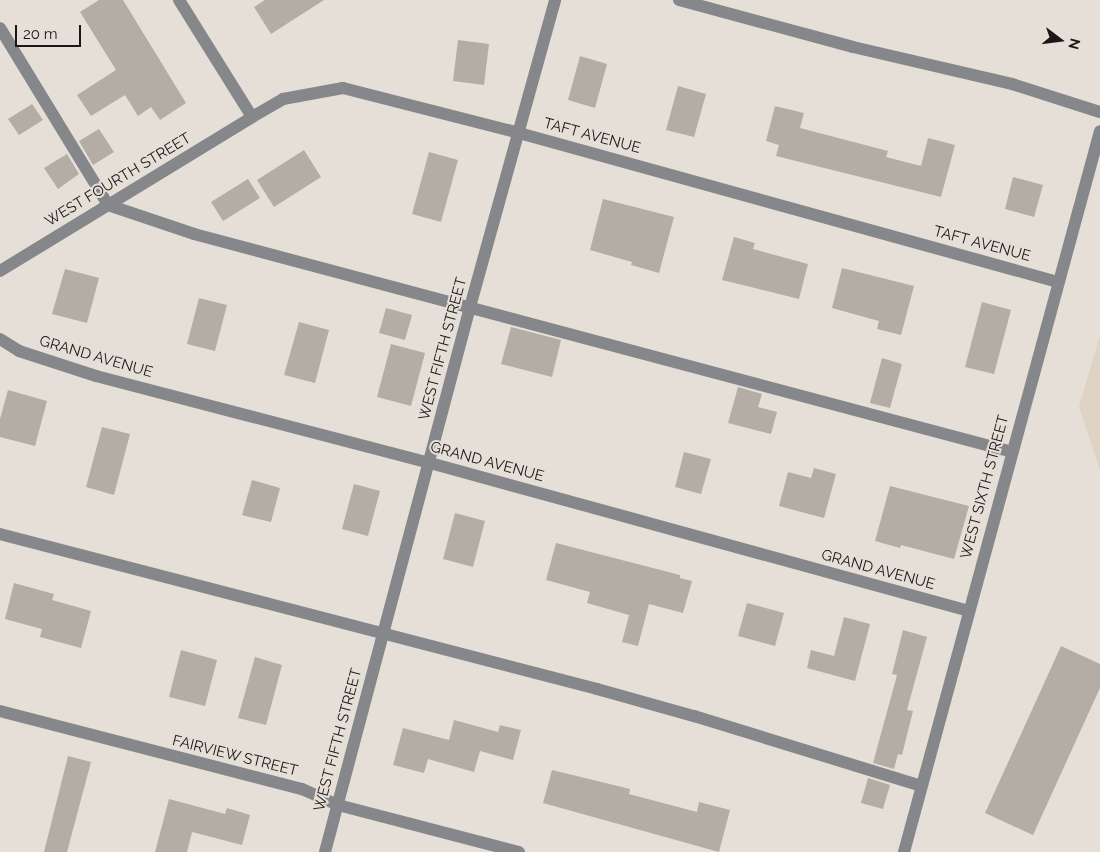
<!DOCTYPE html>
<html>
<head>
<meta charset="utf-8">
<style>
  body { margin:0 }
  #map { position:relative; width:1100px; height:852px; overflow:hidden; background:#e5dfd8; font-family:Raleway,sans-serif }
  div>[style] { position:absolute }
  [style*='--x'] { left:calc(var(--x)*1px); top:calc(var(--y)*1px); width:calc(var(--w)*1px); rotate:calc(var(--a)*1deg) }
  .built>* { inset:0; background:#ded3c5 }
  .building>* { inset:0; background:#b4ada6 }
  .lane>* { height:12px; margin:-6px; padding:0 6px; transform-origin:6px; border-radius:6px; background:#86878a }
  .street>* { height:12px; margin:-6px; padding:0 6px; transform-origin:6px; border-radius:6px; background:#86878a }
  span { translate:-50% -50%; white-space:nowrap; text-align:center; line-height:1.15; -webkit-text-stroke:4px #e5dfd8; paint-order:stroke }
  .street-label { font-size:15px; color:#1a1816 }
  .north { position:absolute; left:1035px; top:15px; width:50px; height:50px; -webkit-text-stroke:4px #e5dfd8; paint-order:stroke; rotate:105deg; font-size:14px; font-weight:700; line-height:20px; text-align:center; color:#1a1816 }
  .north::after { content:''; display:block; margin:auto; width:18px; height:22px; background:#1a1816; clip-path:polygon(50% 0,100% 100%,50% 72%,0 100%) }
  .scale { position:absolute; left:15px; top:25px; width:66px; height:22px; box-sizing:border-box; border:2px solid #1a1816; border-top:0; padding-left:6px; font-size:15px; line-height:18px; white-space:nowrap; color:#1a1816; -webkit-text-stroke:4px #e5dfd8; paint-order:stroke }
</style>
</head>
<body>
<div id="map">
  <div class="built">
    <i style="clip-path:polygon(1100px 335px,1100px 470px,1079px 407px)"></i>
  </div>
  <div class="building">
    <i style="clip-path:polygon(99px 0,123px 0,186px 103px,160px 120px,151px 107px,138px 116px,125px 95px,91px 116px,77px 95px,116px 70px,80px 12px)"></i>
    <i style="clip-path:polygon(265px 0,324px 0,271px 34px,254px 7px)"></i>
    <i style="clip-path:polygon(458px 40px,489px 44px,484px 85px,453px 81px)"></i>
    <i style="clip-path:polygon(580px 56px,607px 64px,595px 108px,568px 100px)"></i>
    <i style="clip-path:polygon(678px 86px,706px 94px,694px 137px,666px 130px)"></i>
    <i style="clip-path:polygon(32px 104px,43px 120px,19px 135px,8px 119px)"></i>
    <i style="clip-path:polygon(775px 106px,804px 113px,800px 128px,888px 151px,886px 157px,921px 166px,928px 138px,955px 145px,941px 197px,776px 156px,779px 145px,766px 141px)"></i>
    <i style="clip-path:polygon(99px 129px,114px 152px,93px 165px,79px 141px)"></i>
    <i style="clip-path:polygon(304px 150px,321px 177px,274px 207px,257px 180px)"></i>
    <i style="clip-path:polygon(429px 152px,458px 160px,441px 222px,412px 214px)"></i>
    <i style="clip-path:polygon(67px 154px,79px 174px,58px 189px,44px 168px)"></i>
    <i style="clip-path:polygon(1013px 177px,1043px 185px,1034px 217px,1005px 209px)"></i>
    <i style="clip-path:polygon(248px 179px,260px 198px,223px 221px,211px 202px)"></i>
    <i style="clip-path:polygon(603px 199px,674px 217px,659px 273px,631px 265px,632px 262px,590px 250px)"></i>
    <i style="clip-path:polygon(734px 237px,755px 243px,753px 249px,808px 264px,799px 299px,722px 280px)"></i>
    <i style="clip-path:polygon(842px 268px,914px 286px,901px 335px,877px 329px,879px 321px,832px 308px)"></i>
    <i style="clip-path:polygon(65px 269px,99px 278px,87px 323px,52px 314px)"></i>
    <i style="clip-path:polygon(199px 298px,227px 305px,215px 351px,187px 344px)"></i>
    <i style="clip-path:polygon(982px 302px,1011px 310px,994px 374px,965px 367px)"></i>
    <i style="clip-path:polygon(386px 308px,412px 315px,405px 340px,379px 333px)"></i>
    <i style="clip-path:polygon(299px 322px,329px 330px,315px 383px,284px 375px)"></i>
    <i style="clip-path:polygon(511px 327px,561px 340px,552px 377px,501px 364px)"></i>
    <i style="clip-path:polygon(391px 344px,425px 353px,411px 406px,377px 397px)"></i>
    <i style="clip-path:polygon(882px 358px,902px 364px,890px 408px,870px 403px)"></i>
    <i style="clip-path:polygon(738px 387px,762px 394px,758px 407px,777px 412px,771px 434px,728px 423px)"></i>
    <i style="clip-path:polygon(8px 390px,47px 401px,35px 446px,0 437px,0 419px)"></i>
    <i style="clip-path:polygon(102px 427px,130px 434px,114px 495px,86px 487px)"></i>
    <i style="clip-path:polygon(684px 452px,711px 459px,701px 494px,675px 487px)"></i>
    <i style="clip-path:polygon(814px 468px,836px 474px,824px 518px,779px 506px,788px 472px,811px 478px)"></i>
    <i style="clip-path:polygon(252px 480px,280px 488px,271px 522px,242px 515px)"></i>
    <i style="clip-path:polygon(354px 484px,380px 491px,368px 536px,342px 529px)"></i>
    <i style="clip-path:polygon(890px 486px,969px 506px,954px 559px,901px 545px,900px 548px,875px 541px)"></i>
    <i style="clip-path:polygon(455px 513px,485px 521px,473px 567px,443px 559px)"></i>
    <i style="clip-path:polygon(556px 543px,680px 575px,680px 578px,692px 581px,683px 613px,649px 604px,638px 646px,622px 642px,629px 615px,587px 603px,590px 592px,546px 580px)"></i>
    <i style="clip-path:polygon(14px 583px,54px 594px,52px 600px,91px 611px,81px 648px,40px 637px,42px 629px,5px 619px)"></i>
    <i style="clip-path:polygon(747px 603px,784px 613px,775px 646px,738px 636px)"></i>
    <i style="clip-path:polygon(844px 617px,870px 624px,855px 681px,807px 668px,811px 650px,834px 656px)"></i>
    <i style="clip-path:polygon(903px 630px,927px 637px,907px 710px,913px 711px,902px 755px,898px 754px,894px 769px,873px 763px,897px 675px,892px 674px)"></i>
    <i style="clip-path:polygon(1061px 646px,1100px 664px,1100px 688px,1033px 835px,985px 813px)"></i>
    <i style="clip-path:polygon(181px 650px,217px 660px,205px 706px,169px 697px)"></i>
    <i style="clip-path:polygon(255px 657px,282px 665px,266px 725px,238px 718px)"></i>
    <i style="clip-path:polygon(454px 720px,498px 732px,500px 725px,521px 730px,513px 760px,480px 751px,474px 772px,428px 759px,424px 773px,393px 765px,403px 728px,449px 740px)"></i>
    <i style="clip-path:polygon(68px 756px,91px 762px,67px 852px,44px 852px)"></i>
    <i style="clip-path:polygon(552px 770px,630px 789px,629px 794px,697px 812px,699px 802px,730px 810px,719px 852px,543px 803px)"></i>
    <i style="clip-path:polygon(868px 778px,890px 785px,883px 809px,861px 803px)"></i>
    <i style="clip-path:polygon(169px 799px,225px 814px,227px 808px,250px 815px,242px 845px,192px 832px,187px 852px,155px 852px)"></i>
  </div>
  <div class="lane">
    <i style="--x:679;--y:0;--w:180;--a:15.1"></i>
    <i style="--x:853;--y:47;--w:163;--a:13.1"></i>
    <i style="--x:1012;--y:84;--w:92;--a:17.7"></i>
    <i style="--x:0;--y:28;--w:207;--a:58.6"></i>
    <i style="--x:108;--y:205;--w:91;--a:18.6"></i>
    <i style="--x:194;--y:234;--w:847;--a:14.92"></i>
    <i style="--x:0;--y:534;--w:617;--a:14.55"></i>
    <i style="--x:597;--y:689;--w:101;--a:15.6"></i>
    <i style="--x:694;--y:716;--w:238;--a:17.1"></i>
  </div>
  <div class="street">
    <i style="--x:179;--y:0;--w:138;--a:58"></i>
    <i style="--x:252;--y:117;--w:36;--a:-30"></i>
    <i style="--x:283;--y:99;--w:61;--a:-10.4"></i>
    <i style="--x:343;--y:88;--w:182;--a:14.3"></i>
    <i style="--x:519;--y:133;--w:559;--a:15.45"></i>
    <i style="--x:0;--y:271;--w:295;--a:-31.4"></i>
    <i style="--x:0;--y:339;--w:22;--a:32"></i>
    <i style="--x:19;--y:351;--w:81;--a:18"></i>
    <i style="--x:96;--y:376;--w:345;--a:14.6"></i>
    <i style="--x:430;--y:463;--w:559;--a:15.35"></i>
    <i style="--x:0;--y:711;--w:312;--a:14.5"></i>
    <i style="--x:302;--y:789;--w:39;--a:24"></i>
    <i style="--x:338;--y:805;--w:187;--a:14.6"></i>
    <i style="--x:325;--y:852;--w:564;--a:-75.1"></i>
    <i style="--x:470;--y:307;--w:319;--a:-74.5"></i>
    <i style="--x:904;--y:852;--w:747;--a:-74.79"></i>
  </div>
  <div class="street-label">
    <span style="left:592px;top:136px;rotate:15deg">TAFT AVENUE</span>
    <span style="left:118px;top:180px;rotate:-31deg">WEST FOURTH STREET</span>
    <span style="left:982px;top:244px;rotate:15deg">TAFT AVENUE</span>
    <span style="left:443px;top:349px;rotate:-75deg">WEST FIFTH STREET</span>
    <span style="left:96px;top:357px;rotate:16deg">GRAND AVENUE</span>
    <span style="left:487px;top:462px;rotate:15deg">GRAND AVENUE</span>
    <span style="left:985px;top:487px;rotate:-75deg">WEST SIXTH STREET</span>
    <span style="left:878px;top:570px;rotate:15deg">GRAND AVENUE</span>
    <span style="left:338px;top:740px;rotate:-75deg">WEST FIFTH STREET</span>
    <span style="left:235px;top:756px;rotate:14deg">FAIRVIEW STREET</span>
  </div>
  <div class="north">N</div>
  <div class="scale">20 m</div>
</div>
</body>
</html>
